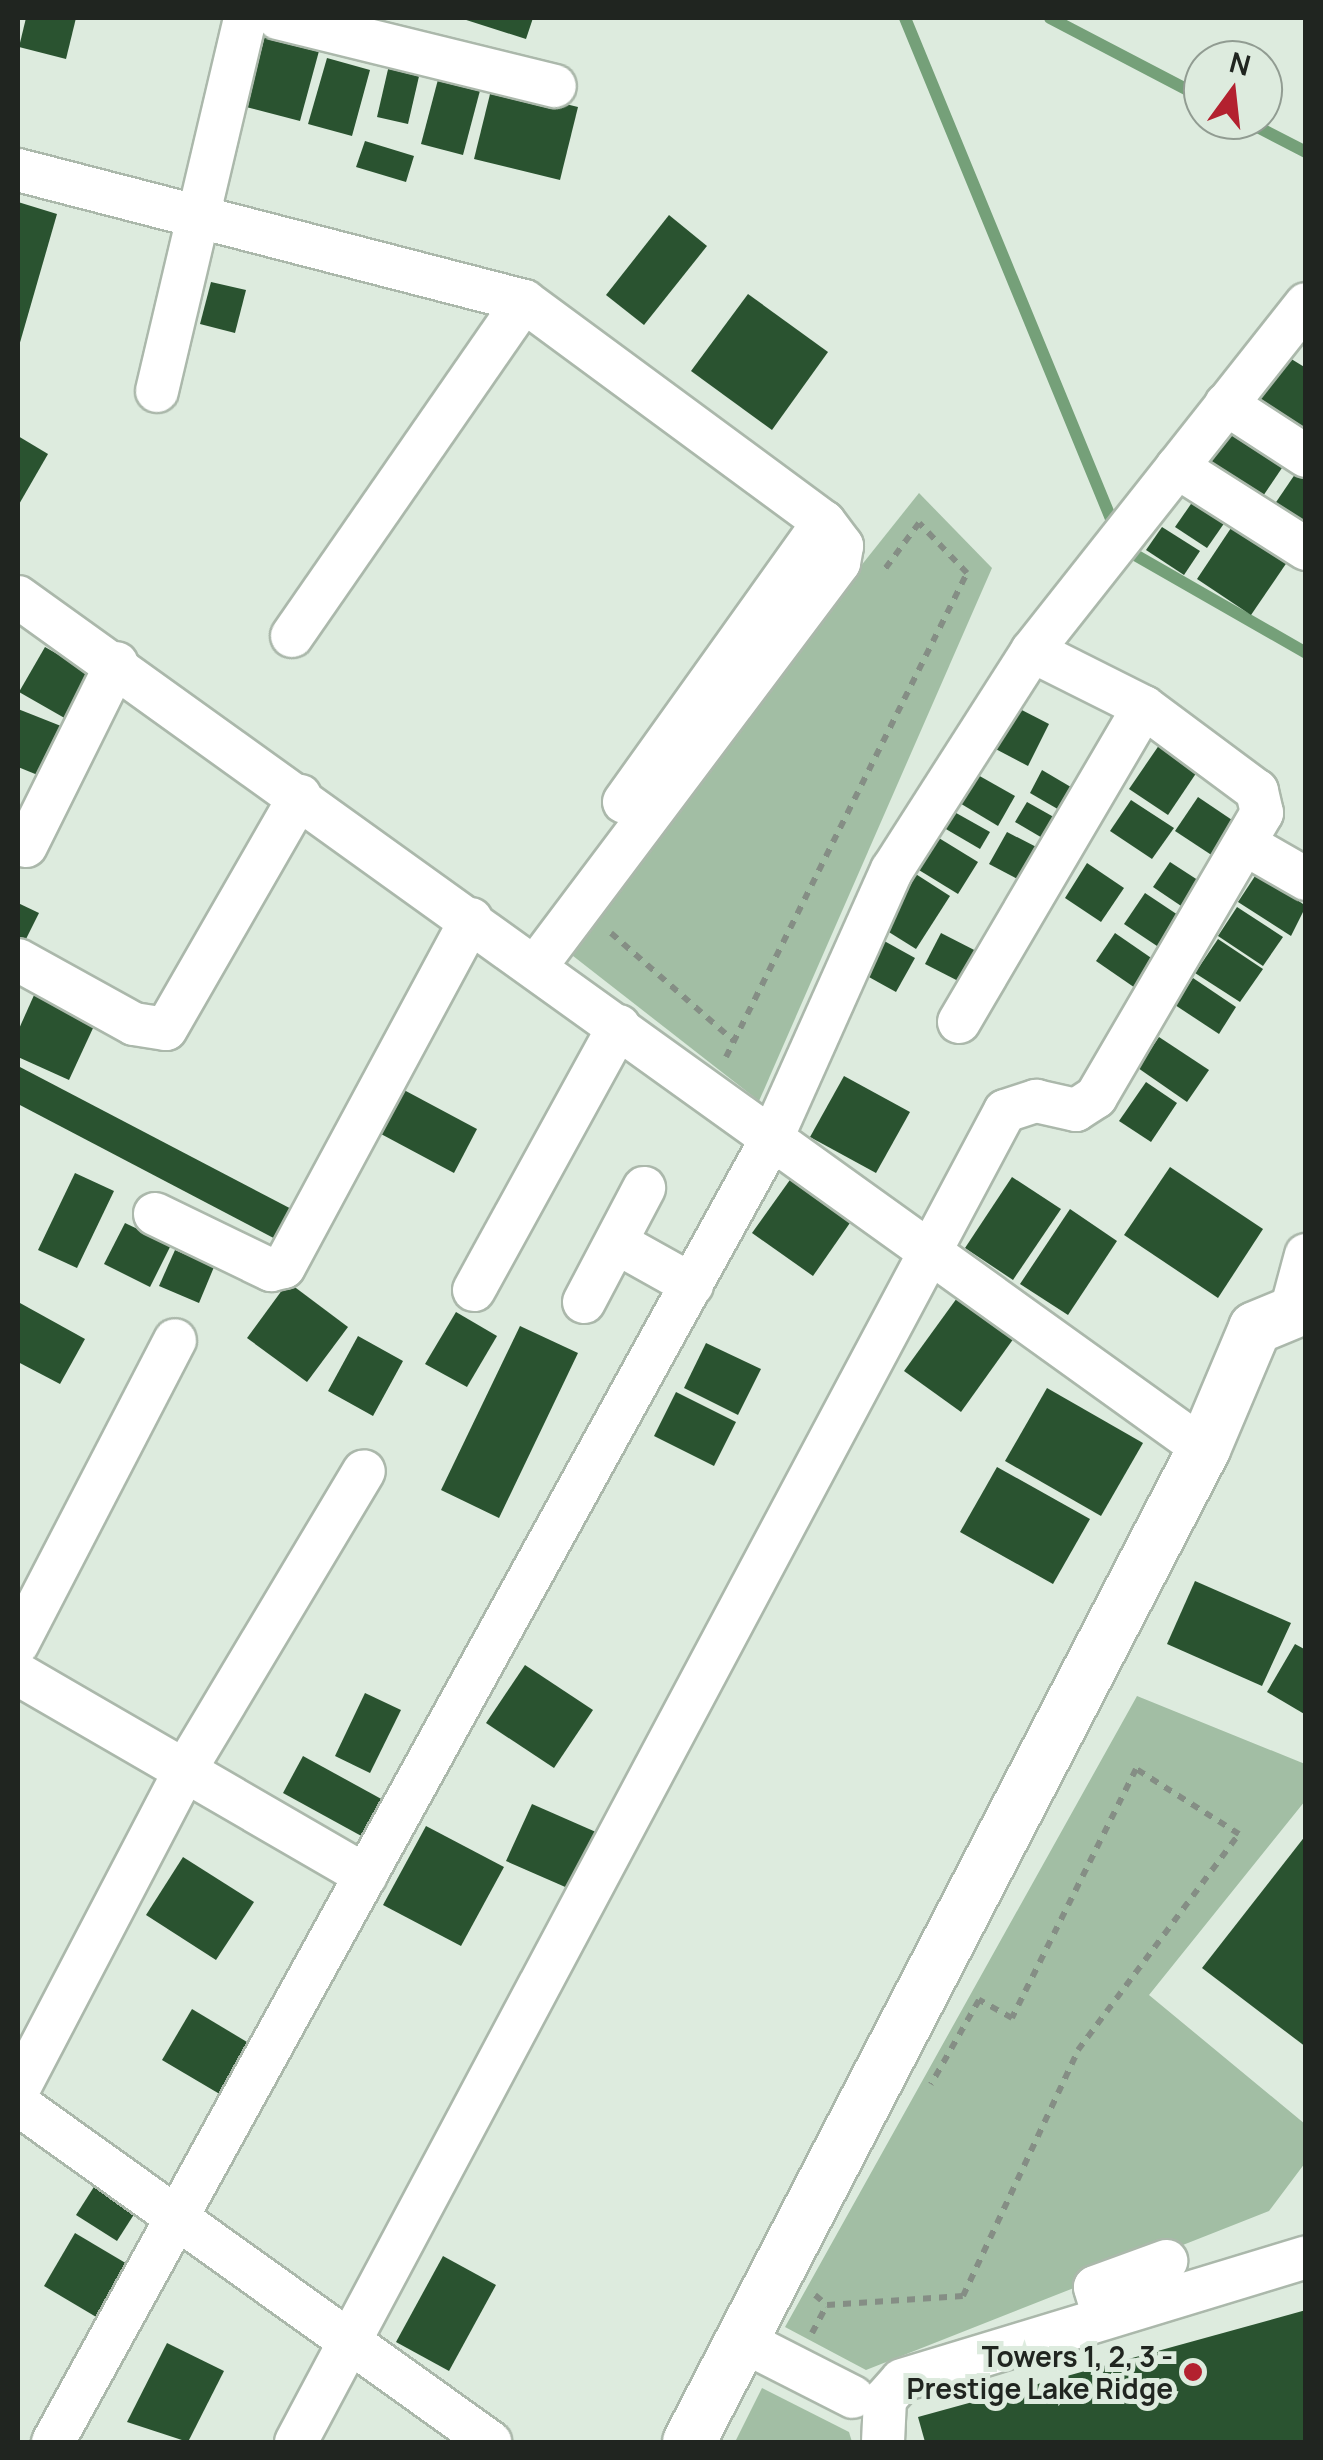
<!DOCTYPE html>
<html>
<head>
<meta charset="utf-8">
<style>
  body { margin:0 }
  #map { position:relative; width:1323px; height:2460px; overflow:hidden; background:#ddebde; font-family:Manrope,sans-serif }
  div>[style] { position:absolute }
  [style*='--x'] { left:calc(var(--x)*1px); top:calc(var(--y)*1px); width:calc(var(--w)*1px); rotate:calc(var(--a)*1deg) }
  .green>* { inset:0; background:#a2bea4 }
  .stream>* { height:12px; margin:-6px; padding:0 6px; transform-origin:6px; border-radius:6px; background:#75a079 }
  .building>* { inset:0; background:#2a5330 }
  .path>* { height:6px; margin-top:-3px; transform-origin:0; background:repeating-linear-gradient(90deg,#858e85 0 8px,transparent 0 16px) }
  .roads { filter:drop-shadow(2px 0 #abb8ab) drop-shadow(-2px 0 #abb8ab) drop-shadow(0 2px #abb8ab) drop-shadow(0 -2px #abb8ab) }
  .minor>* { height:42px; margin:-21px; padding:0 21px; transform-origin:21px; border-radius:21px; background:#fff }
  .tertiary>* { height:52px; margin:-26px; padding:0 26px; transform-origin:26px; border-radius:26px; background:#fff }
  .dots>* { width:28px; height:28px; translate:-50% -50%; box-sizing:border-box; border:5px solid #ddebde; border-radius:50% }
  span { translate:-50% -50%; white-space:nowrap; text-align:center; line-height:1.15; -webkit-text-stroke:10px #ddebde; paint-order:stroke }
  .poi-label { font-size:28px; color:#202520; font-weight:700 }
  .right { translate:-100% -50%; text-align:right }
  .frame { position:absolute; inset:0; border:20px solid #202520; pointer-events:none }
  .north { position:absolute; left:1183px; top:40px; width:100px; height:100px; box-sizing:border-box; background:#ddebde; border:2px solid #919c92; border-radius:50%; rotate:15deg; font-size:28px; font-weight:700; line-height:40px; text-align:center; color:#202520 }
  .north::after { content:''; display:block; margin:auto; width:35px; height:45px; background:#b3212f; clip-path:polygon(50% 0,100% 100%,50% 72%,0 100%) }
</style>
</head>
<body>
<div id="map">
  <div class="green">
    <i style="clip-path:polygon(919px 493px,992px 568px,759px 1101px,559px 945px)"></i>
    <i style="clip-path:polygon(1137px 1696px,1305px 1764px,1305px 1801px,1149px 1995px,1305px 2124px,1305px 2163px,1269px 2211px,866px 2370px,785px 2327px)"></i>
    <i style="clip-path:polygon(762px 2388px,849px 2432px,852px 2442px,735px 2442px)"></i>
  </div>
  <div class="stream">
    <i style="--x:905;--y:18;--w:573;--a:67.64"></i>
    <i style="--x:1123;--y:548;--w:211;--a:29.8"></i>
    <i style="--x:1050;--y:18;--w:173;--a:27.6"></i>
    <i style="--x:1244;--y:120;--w:70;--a:27.3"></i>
  </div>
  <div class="building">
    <i style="clip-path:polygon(26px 18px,76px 18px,66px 59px,19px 47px)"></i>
    <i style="clip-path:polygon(460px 18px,533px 18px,526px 39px)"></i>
    <i style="clip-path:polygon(265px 36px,319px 51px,300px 121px,246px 107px)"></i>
    <i style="clip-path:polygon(327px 58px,370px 70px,352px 136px,308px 124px)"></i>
    <i style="clip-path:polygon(389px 65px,420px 72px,408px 124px,377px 117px)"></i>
    <i style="clip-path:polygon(440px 72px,482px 83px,463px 155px,421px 144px)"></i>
    <i style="clip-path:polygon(492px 86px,578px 107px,560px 180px,474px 159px)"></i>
    <i style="clip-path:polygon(365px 141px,414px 156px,406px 182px,356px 167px)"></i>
    <i style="clip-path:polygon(18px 202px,57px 214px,19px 346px,18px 346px)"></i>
    <i style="clip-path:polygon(669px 215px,707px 246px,644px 325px,606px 295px)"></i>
    <i style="clip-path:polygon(211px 282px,246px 290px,235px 333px,200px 324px)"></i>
    <i style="clip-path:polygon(748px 294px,828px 352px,772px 430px,691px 371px)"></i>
    <i style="clip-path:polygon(1288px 357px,1306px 368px,1306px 448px,1251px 412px)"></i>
    <i style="clip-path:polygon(1231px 421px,1288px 459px,1257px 505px,1200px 467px)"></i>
    <i style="clip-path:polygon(18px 436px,48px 454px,18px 506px)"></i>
    <i style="clip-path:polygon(1306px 458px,1306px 539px,1268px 514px)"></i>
    <i style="clip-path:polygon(1200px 491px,1232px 512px,1207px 548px,1175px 527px)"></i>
    <i style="clip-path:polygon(1241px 513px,1296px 549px,1251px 615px,1197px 579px)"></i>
    <i style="clip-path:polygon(1162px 527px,1200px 551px,1184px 575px,1146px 550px)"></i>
    <i style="clip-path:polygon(45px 647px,101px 679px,75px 724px,19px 692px)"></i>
    <i style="clip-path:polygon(1010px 704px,1049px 724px,1028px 766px,988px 745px)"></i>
    <i style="clip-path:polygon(18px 709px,66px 728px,45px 778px,18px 767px)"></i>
    <i style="clip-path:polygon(1164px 738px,1203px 763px,1168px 815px,1129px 789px)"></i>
    <i style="clip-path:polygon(969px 770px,1015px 796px,998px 826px,953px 799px)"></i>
    <i style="clip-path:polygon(1042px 770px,1081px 793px,1068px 815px,1030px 793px)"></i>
    <i style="clip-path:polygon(1198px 797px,1235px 822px,1213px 856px,1175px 831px)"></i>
    <i style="clip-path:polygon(1131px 800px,1174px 828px,1152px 859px,1110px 831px)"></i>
    <i style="clip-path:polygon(1027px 802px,1068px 825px,1056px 846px,1015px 822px)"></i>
    <i style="clip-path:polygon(949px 809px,990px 832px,980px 849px,939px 825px)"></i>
    <i style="clip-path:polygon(1007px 832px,1048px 853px,1031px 886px,989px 864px)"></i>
    <i style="clip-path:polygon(934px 835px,978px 862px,958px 894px,914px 867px)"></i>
    <i style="clip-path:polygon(1170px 862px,1207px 886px,1190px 912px,1153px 887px)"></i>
    <i style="clip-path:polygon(1087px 863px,1124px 888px,1101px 922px,1065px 898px)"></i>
    <i style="clip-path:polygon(911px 871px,950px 896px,916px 949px,876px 924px)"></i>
    <i style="clip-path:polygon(1257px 873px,1306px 906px,1291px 936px,1238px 902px)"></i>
    <i style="clip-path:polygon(1145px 893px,1187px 921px,1166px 952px,1124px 924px)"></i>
    <i style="clip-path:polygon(18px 903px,39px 913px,23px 945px,18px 943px)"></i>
    <i style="clip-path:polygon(1237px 907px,1283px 937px,1263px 966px,1218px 936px)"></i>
    <i style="clip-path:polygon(941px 933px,984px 955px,968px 986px,925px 964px)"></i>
    <i style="clip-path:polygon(1115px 933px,1160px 964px,1141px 992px,1096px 961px)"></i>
    <i style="clip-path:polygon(877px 937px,915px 958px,896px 992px,858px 971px)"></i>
    <i style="clip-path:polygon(1218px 939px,1263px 969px,1240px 1002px,1195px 973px)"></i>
    <i style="clip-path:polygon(1193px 978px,1236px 1007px,1219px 1034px,1175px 1005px)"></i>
    <i style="clip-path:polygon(39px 984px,100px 1013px,69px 1080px,18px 1057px,18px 1031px)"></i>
    <i style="clip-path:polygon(1159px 1037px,1209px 1070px,1187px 1102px,1138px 1068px)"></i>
    <i style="clip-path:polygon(18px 1066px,301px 1214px,285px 1244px,18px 1104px)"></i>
    <i style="clip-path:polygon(844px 1076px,910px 1112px,876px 1173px,810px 1137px)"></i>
    <i style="clip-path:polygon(1146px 1082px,1177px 1103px,1151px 1142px,1119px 1121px)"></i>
    <i style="clip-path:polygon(404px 1090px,477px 1129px,454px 1173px,381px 1134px)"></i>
    <i style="clip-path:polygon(1170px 1167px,1263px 1229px,1218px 1298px,1124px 1235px)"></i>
    <i style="clip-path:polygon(75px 1173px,114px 1191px,77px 1268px,38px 1250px)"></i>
    <i style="clip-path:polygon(792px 1177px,852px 1220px,813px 1276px,752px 1233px)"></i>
    <i style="clip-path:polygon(1012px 1177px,1061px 1209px,1013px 1280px,965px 1248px)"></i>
    <i style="clip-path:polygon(1070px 1209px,1117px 1241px,1068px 1315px,1020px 1284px)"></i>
    <i style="clip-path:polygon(125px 1223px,171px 1245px,150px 1287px,104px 1264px)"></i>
    <i style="clip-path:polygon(175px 1250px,214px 1267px,199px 1303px,159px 1286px)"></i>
    <i style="clip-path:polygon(288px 1282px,348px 1327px,307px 1382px,247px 1338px)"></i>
    <i style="clip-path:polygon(957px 1298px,1014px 1338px,961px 1412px,904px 1371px)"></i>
    <i style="clip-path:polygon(20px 1303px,85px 1339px,60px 1384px,18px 1362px)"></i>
    <i style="clip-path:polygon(456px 1312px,497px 1336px,467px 1387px,425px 1364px)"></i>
    <i style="clip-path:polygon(520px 1326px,578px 1353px,499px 1518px,441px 1490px)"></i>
    <i style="clip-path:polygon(358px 1336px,403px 1361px,373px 1416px,328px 1391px)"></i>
    <i style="clip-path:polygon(706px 1343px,761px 1369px,738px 1415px,684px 1388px)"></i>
    <i style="clip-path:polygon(1047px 1388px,1143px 1443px,1101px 1516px,1005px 1461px)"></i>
    <i style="clip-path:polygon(676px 1392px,736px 1422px,714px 1466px,654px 1436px)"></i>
    <i style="clip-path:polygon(997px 1467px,1090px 1519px,1053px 1584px,960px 1532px)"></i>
    <i style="clip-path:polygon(1195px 1581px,1291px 1623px,1262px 1686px,1167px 1644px)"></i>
    <i style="clip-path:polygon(1295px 1644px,1306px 1650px,1306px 1715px,1267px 1692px)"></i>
    <i style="clip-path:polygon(525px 1665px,593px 1710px,554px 1768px,486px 1723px)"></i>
    <i style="clip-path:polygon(365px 1693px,401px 1710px,370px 1773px,335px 1756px)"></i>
    <i style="clip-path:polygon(303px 1756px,385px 1801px,365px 1838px,283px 1793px)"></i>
    <i style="clip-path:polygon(532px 1804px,605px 1836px,579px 1893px,506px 1861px)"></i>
    <i style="clip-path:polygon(426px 1826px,504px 1867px,461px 1946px,383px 1905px)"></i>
    <i style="clip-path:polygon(1306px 1835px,1306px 2047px,1202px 1968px)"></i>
    <i style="clip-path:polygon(183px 1857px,254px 1902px,216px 1960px,146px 1915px)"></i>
    <i style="clip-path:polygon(192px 2009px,252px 2045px,223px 2096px,162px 2060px)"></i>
    <i style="clip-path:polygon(99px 2179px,140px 2205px,117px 2241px,76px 2215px)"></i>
    <i style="clip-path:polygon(75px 2233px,139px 2271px,108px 2324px,44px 2286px)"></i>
    <i style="clip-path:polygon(443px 2256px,496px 2285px,449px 2371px,396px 2342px)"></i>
    <i style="clip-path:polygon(1306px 2310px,1306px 2442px,925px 2442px,918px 2417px)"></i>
    <i style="clip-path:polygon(167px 2343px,224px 2371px,188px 2442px,127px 2422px)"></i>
  </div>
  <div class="path">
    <i style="--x:611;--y:933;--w:164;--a:41.3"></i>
    <i style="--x:726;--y:1057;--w:541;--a:-63.53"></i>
    <i style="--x:967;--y:573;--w:69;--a:-133.8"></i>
    <i style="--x:919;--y:523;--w:62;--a:126.5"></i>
    <i style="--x:815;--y:2295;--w:16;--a:40"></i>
    <i style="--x:812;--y:2333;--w:32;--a:-62"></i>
    <i style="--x:827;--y:2305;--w:136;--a:-3.8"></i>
    <i style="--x:963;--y:2296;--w:272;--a:-64.9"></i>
    <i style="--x:1078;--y:2050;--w:269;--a:-53.3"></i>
    <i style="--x:1239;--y:1834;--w:122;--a:-147.7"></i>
    <i style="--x:1136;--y:1769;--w:278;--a:116.5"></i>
    <i style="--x:1012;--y:2018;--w:38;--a:-151"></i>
    <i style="--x:979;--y:2000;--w:97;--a:119.7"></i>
  </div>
  <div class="roads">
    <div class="minor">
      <i style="--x:278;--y:18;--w:285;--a:13.8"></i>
      <i style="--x:18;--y:170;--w:523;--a:14.51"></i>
      <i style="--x:524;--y:301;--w:373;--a:36.4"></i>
      <i style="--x:824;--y:522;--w:30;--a:53"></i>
      <i style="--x:842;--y:546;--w:17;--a:100"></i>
      <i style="--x:839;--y:563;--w:504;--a:126.94"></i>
      <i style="--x:157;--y:391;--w:383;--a:-76.7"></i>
      <i style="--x:1226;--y:404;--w:95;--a:33"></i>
      <i style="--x:1177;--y:467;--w:153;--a:32.4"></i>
      <i style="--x:18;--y:597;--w:1460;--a:35.69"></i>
      <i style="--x:292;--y:636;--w:407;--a:-55.3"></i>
      <i style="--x:624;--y:802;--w:344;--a:-54.5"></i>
      <i style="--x:1245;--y:844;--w:70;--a:29.8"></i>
      <i style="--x:26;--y:846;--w:204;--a:-63.6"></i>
      <i style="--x:18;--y:960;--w:132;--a:28.9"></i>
      <i style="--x:134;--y:1024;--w:32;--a:9"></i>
      <i style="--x:166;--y:1029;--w:269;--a:-60.1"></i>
      <i style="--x:959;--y:1022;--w:365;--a:-59.6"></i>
      <i style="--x:155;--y:1214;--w:129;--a:25.8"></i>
      <i style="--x:271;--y:1270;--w:13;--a:-13"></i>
      <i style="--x:284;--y:1267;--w:395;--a:-61.7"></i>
      <i style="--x:617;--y:1243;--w:86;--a:29.2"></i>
      <i style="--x:474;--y:1290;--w:301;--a:-61.2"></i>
      <i style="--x:584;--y:1302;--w:129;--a:-62.2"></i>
      <i style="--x:1292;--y:1307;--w:54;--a:-74.9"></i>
      <i style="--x:18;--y:1643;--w:341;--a:-62.6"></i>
      <i style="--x:18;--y:1674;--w:402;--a:30.1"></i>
      <i style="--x:18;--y:2090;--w:361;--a:-62.4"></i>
      <i style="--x:185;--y:1770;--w:348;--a:-59.1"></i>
      <i style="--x:18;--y:2104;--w:581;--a:35.61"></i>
      <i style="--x:1104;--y:2317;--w:31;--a:-107"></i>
      <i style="--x:1095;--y:2287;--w:76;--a:-20.1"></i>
      <i style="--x:743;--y:2341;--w:123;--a:27"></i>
      <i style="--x:53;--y:2442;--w:1487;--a:-61.13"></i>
      <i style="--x:771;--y:1140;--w:296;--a:-65.9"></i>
      <i style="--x:892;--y:870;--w:260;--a:-57.4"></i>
      <i style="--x:1032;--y:651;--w:442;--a:-51.7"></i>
      <i style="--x:296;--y:2442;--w:1508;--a:-61.96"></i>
      <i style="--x:1005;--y:1111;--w:33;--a:-18"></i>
      <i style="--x:1036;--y:1101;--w:41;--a:12.7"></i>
      <i style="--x:1076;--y:1110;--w:24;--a:-33"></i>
      <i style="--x:1096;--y:1097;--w:329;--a:-59.7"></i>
      <i style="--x:1262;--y:813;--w:23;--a:-103"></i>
      <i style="--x:1257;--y:791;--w:141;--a:-143.4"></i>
      <i style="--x:1144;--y:707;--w:125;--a:-153.4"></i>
      <i style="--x:883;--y:2442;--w:43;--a:-87.3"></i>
      <i style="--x:885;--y:2399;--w:25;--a:-48"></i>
      <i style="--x:902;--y:2380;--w:422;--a:-16.9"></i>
    </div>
    <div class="tertiary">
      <i style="--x:689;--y:2442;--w:1119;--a:-62.59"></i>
      <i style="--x:1204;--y:1449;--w:131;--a:-67.1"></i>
      <i style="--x:1255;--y:1328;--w:55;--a:-22.4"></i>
    </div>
  </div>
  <div class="dots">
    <i style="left:1193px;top:2372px;background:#b3212f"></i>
  </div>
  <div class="poi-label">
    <span class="right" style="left:1173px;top:2372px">Towers 1, 2, 3 -<br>Prestige Lake Ridge</span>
  </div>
  <div class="frame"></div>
  <div class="north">N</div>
</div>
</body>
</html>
